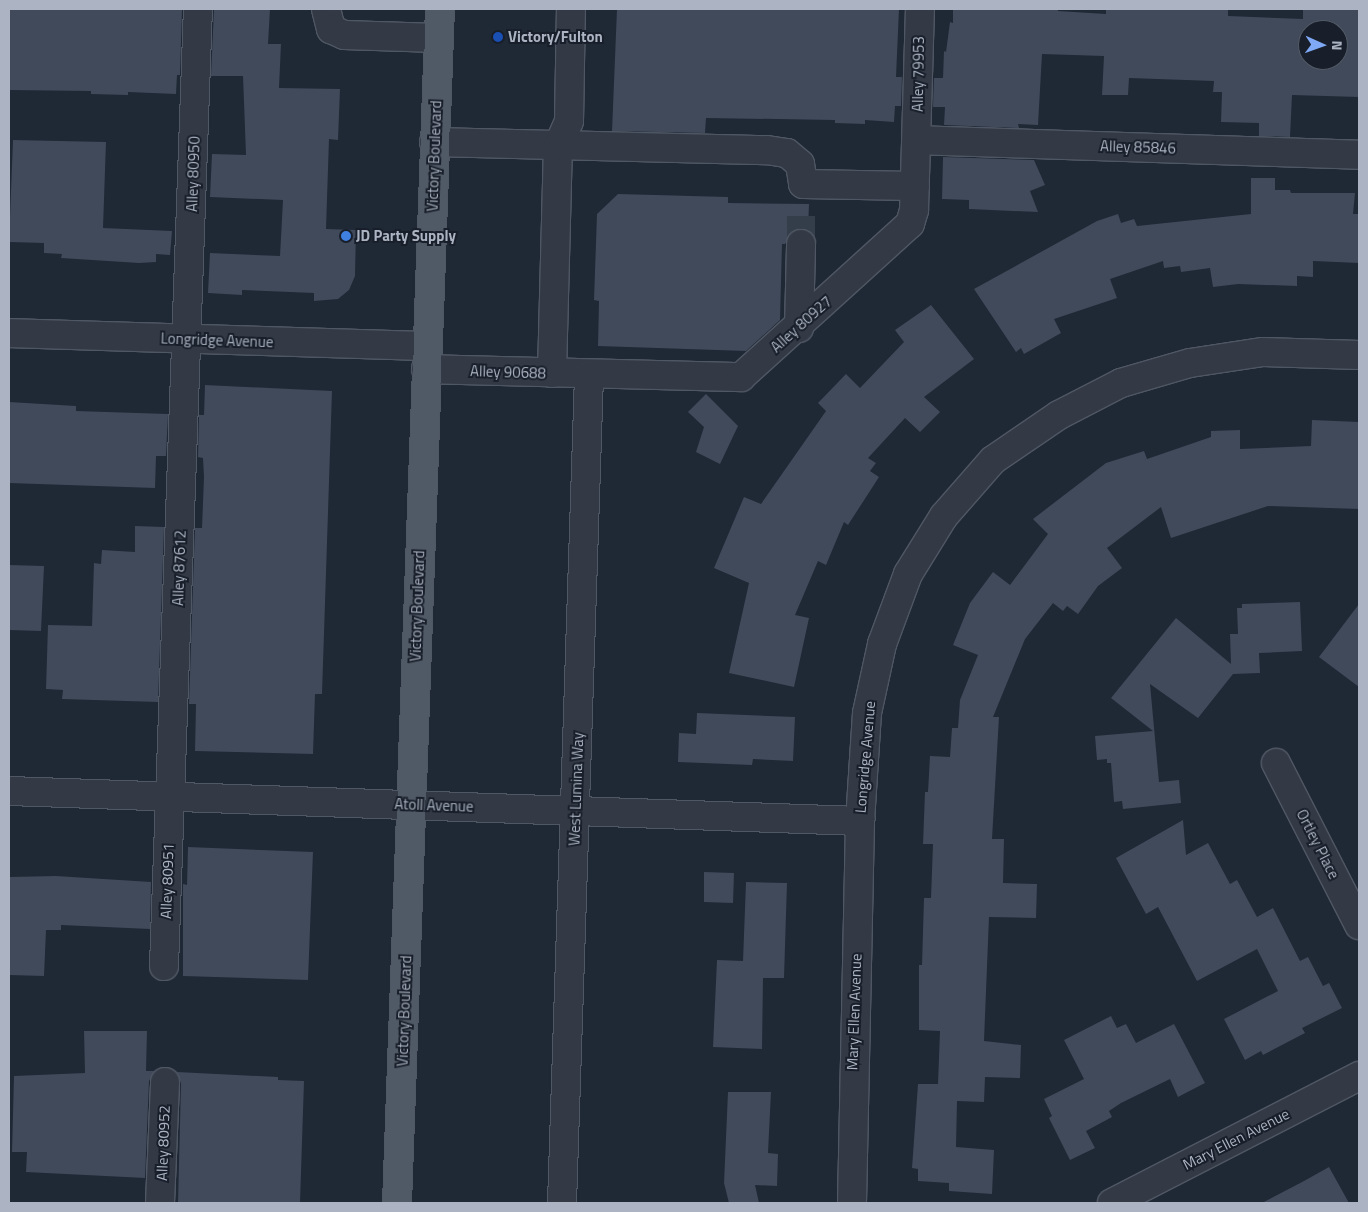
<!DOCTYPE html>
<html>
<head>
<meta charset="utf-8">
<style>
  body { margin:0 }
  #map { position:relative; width:1368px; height:1212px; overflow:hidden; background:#1f2835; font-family:"Titillium Web",sans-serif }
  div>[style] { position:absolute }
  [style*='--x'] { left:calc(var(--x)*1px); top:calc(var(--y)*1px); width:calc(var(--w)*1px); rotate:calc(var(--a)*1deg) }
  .building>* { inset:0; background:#404a5a }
  .minor-tunnel>* { height:28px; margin-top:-14px; transform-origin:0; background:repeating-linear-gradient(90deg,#343d4a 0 28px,transparent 0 42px) }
  .roads { filter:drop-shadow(1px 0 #505764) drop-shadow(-1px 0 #505764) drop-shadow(0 1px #505764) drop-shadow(0 -1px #505764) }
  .minor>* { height:28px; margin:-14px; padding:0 14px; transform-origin:14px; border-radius:14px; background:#333a46 }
  .major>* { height:28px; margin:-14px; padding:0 14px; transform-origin:14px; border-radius:14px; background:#505966 }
  .dots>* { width:14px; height:14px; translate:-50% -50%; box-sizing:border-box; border:2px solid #181f2a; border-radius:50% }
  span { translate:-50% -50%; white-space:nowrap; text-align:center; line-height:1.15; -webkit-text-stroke:4px #181f2a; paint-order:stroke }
  .poi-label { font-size:15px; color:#acb4c3; font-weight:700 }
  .left { translate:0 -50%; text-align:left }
  .street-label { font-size:15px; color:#acb4c3 }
  .frame { position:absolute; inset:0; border:10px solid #acb4c3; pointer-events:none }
  .north { position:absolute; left:1298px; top:20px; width:50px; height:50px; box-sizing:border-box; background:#181f2a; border:1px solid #535b67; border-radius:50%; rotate:92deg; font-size:14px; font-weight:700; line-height:20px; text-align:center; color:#acb4c3 }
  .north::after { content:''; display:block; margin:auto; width:18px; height:22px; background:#7fa9f5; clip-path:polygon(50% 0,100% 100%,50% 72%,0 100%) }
</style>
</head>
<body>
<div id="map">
  <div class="building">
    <i style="clip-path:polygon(9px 9px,182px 9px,180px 75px,177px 75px,176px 94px,128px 92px,128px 95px,91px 94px,91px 91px,9px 90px)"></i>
    <i style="clip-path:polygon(214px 9px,270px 9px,268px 44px,281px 44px,279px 88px,340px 89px,338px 140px,329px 139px,326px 229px,356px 230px,355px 276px,349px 290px,338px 299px,314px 301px,314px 293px,242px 290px,242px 295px,208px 293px,210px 253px,280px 256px,283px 200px,210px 197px,212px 154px,246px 155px,243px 76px,211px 76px)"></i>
    <i style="clip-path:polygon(617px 9px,899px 9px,896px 77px,902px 77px,901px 106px,895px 106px,894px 122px,865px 120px,865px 124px,835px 123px,835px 120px,706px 118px,705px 133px,612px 131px)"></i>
    <i style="clip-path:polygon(evenodd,953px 9px,1058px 9px,1058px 11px,1106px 14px,1106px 9px,1228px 9px,1228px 16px,1303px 19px,1303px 9px,1359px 10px,1359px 97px,1292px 95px,1290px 137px,1259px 136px,1259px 123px,1221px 122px,1222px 92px,1213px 92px,1214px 81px,1129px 78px,1128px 95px,1102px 95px,1104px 56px,1042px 54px,1038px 125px,1018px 124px,1019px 128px,944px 125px,945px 107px,933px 107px,934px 78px,943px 78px,944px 51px,946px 52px,950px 22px,953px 23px,953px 9px,1308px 30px,1338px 30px,1338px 60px,1308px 60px,1308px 30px)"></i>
    <i style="clip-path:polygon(13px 140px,106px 142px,103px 228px,172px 231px,170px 255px,156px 254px,156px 262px,139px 263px,61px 258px,62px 254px,44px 253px,44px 243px,9px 242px)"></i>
    <i style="clip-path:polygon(943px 157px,1034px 160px,1045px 185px,1030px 191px,1038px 212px,969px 209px,969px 200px,942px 199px)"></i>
    <i style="clip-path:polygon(1251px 178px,1275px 178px,1275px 190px,1290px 190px,1291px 193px,1355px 193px,1353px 214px,1359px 214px,1359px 263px,1313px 261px,1313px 277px,1297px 276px,1297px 286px,1238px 284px,1213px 287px,1210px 268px,1181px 272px,1180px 266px,1164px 268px,1163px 261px,1110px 279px,1117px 298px,1054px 319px,1061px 333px,1024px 354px,1021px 348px,1016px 352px,974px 289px,1097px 221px,1118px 214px,1121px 223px,1134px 219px,1137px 226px,1251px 214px)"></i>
    <i style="clip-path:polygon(618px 194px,728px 197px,728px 203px,809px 204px,808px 230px,794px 230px,785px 244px,782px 244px,780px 320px,746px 351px,598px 346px,599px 301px,594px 300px,597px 214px)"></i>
    <i style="clip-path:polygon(931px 305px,974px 359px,924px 397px,940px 412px,920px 432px,905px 418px,868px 458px,876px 463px,870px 471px,879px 477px,848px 525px,844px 522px,826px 565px,818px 561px,795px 615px,809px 618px,794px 687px,729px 673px,749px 583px,714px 568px,744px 497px,761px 504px,826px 411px,818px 403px,846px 374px,860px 388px,904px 342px,895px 330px)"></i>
    <i style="clip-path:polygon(205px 385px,332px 391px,322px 694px,315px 694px,313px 754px,195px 751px,196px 704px,189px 704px,195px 528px,202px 528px,204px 477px,203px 458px,198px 457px,199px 415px,204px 415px)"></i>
    <i style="clip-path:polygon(706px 394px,738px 426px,720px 464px,696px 452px,704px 427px,688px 412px)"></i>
    <i style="clip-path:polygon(9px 402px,76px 406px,76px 411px,168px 414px,166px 456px,156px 456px,155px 488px,9px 483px)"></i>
    <i style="clip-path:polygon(1312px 420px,1359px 422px,1359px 509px,1268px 506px,1171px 538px,1161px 507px,1107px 548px,1122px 568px,1098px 586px,1078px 614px,1067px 606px,1063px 611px,1053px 603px,1025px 639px,993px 717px,999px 717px,992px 839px,1004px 839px,1003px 883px,1037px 884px,1036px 918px,989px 917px,984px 1041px,1021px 1045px,1020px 1078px,985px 1077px,984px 1102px,957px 1101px,956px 1147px,994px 1150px,992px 1194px,949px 1191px,949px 1183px,918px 1181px,918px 1169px,912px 1168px,918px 1084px,938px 1084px,940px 1031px,919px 1030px,919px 965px,922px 965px,924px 898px,931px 898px,933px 844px,923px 844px,925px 792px,928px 792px,930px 756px,950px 757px,952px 728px,958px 728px,960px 700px,978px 655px,953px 645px,970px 603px,993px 572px,1010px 585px,1048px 534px,1033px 519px,1106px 463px,1144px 451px,1147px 459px,1211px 437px,1211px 431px,1240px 430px,1240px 449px,1311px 446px)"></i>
    <i style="clip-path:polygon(135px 526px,164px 527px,158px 702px,62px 699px,63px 690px,46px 689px,48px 625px,92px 626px,94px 563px,101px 564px,102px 550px,135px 552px)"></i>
    <i style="clip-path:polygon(9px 565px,44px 566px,41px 631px,9px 630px)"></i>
    <i style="clip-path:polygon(1300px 602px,1302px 651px,1259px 653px,1260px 673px,1233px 674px,1198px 718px,1150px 684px,1159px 782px,1179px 780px,1181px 803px,1123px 809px,1122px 801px,1114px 802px,1111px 763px,1107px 763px,1107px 759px,1097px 760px,1095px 736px,1153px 731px,1111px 698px,1176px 618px,1231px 664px,1230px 634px,1238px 634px,1237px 608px,1242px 608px,1242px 604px)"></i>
    <i style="clip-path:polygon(1359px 604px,1359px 687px,1319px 657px)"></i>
    <i style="clip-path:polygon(697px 713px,795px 717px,793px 761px,753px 759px,752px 765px,678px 762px,679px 733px,696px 734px)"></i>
    <i style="clip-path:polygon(1183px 820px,1186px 855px,1208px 843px,1230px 884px,1237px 880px,1257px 917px,1273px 908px,1300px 961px,1308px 957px,1323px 986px,1329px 983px,1342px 1008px,1302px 1028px,1305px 1033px,1263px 1055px,1261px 1051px,1245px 1060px,1224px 1019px,1278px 991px,1257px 949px,1197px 981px,1158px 907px,1146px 914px,1116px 858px)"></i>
    <i style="clip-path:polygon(188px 847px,313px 852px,308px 980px,183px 976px,183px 884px,187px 885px)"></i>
    <i style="clip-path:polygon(704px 872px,734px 873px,733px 903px,704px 902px)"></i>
    <i style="clip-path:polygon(56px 876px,151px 882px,150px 929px,61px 925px,61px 930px,46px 930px,44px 976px,9px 975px,9px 877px)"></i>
    <i style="clip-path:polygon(746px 882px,787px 883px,784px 978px,763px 978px,762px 1049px,713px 1047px,717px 960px,743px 961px)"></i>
    <i style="clip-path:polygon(1111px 1016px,1117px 1028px,1126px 1024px,1136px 1043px,1174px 1024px,1205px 1083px,1178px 1097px,1170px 1079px,1121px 1103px,1109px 1111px,1112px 1117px,1086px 1131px,1095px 1148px,1070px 1160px,1049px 1118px,1052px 1116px,1044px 1099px,1084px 1079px,1064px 1040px)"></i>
    <i style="clip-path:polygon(84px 1031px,147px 1031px,146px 1071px,154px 1071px,149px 1081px,145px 1178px,26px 1172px,27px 1152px,12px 1152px,14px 1076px,85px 1073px)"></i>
    <i style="clip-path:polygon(177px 1072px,278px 1077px,278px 1080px,304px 1081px,300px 1203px,178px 1203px,181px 1083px)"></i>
    <i style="clip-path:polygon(728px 1092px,771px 1092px,768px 1153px,778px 1154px,777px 1186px,755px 1185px,759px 1203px,729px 1203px,724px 1183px)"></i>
    <i style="clip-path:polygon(1329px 1167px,1349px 1203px,1262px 1203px,1304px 1181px)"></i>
  </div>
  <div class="minor-tunnel">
    <i style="--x:801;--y:244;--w:40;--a:-90"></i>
  </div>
  <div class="roads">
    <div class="minor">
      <i style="--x:326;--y:9;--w:21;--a:76"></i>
      <i style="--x:331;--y:29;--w:14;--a:25"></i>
      <i style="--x:344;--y:35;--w:94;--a:1.8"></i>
      <i style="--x:917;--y:140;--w:442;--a:1.9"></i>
      <i style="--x:434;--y:142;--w:333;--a:1.4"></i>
      <i style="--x:767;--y:150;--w:20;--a:9"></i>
      <i style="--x:787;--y:153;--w:17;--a:40"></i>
      <i style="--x:800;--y:164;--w:20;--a:81"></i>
      <i style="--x:803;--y:184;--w:112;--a:1"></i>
      <i style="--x:799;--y:328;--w:84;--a:-88.6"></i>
      <i style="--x:9;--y:333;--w:417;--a:1.8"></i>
      <i style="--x:426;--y:369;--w:315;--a:1.5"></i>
      <i style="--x:741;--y:377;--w:228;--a:-42.2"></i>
      <i style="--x:910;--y:224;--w:15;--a:-74"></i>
      <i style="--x:914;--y:210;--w:201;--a:-88.3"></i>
      <i style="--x:552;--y:373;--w:227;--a:-88.5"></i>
      <i style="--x:558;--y:146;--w:27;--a:-66"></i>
      <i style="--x:569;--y:121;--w:112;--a:-89"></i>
      <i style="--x:1276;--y:763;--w:182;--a:62.9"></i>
      <i style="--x:9;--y:791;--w:852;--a:2.02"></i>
      <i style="--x:164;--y:966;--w:958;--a:-87.97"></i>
      <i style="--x:160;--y:1203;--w:121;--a:-87.6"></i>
      <i style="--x:562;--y:1203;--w:828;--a:-88.13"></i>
      <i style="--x:852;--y:1203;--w:382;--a:-88.8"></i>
      <i style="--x:860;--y:821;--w:108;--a:-86.3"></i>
      <i style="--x:867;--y:713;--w:71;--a:-77.7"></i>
      <i style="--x:882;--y:644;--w:75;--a:-69.6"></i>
      <i style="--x:908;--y:574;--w:68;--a:-58.2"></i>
      <i style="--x:944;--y:516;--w:74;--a:-48.8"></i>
      <i style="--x:993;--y:460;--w:80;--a:-34.3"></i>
      <i style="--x:1059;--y:415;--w:70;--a:-27.3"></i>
      <i style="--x:1121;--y:383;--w:72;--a:-16.2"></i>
      <i style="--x:1190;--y:363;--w:74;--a:-8.6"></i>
      <i style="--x:1263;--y:352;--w:96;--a:1.8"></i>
      <i style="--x:1112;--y:1203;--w:278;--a:-27.2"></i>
    </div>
    <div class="major">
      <i style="--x:397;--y:1203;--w:1195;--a:-87.94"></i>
    </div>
  </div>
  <div class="dots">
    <i style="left:498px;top:37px;background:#1a4fb4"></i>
    <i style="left:346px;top:236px;background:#3f7fe0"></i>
  </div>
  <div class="poi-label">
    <span class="left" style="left:508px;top:37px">Victory/Fulton</span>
    <span class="left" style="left:356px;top:236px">JD Party Supply</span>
  </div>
  <div class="street-label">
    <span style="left:918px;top:74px;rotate:-89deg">Alley 79953</span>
    <span style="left:1138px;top:147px;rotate:2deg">Alley 85846</span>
    <span style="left:434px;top:156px;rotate:-88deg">Victory Boulevard</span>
    <span style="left:193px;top:174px;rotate:-88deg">Alley 80950</span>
    <span style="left:801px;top:324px;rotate:-42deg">Alley 80927</span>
    <span style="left:217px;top:340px;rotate:2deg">Longridge Avenue</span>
    <span style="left:508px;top:372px;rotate:2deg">Alley 90688</span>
    <span style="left:179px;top:568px;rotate:-88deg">Alley 87612</span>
    <span style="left:417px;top:606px;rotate:-88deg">Victory Boulevard</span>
    <span style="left:865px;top:757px;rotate:-85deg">Longridge Avenue</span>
    <span style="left:576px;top:789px;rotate:-88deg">West Lumina Way</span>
    <span style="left:434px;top:805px;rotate:2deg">Atoll Avenue</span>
    <span style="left:1318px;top:844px;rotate:63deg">Ortley Place</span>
    <span style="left:167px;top:881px;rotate:-88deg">Alley 80951</span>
    <span style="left:404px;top:1011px;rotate:-88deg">Victory Boulevard</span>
    <span style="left:854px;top:1012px;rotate:-88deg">Mary Ellen Avenue</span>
    <span style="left:1236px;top:1139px;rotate:-27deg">Mary Ellen Avenue</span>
    <span style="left:163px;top:1143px;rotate:-88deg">Alley 80952</span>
  </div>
  <div class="frame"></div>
  <div class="north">N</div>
</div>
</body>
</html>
